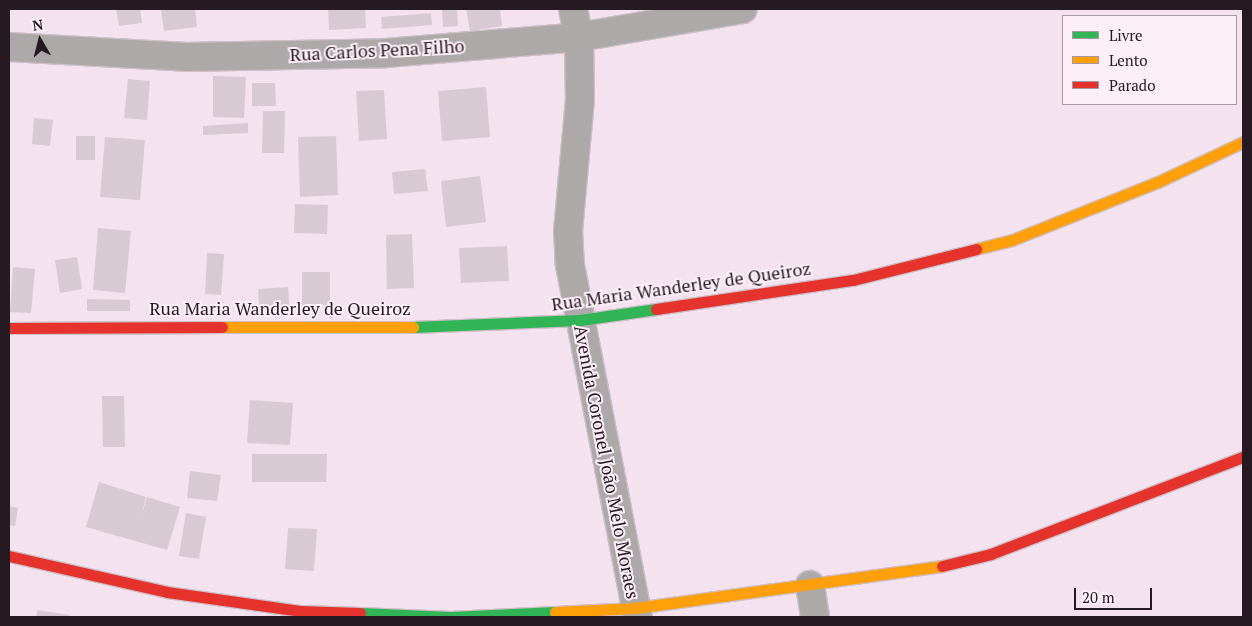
<!DOCTYPE html>
<html>
<head>
<meta charset="utf-8">
<style>
  body { margin:0 }
  #map { position:relative; width:1252px; height:626px; overflow:hidden; background:#f4e2ee; font-family:"PT Serif",serif }
  div>[style] { position:absolute }
  [style*='--x'] { left:calc(var(--x)*1px); top:calc(var(--y)*1px); width:calc(var(--w)*1px); rotate:calc(var(--a)*1deg) }
  .building>* { inset:0; background:#d8cad3 }
  .roads { filter:drop-shadow(1px 0 #cdc0c8) drop-shadow(-1px 0 #cdc0c8) drop-shadow(0 1px #cdc0c8) drop-shadow(0 -1px #cdc0c8) }
  .street>* { height:28px; margin:-14px; padding:0 14px; transform-origin:14px; border-radius:14px; background:#ada9a9 }
  .fast>* { height:11px; margin:-5.5px; padding:0 5.5px; transform-origin:5.5px; border-radius:5.5px; background:#30b455 }
  .slow>* { height:11px; margin:-5.5px; padding:0 5.5px; transform-origin:5.5px; border-radius:5.5px; background:#ff9f0a }
  .jam>* { height:11px; margin:-5.5px; padding:0 5.5px; transform-origin:5.5px; border-radius:5.5px; background:#e5322d }
  span { translate:-50% -50%; white-space:nowrap; text-align:center; line-height:1.15; -webkit-text-stroke:4px #fceff8; paint-order:stroke }
  .street-label { font-size:18px; color:#251a22 }
  .frame { position:absolute; inset:0; border:10px solid #251a22; pointer-events:none }
  .legend { position:absolute; left:1062px; top:15px; width:175px; height:90px; box-sizing:border-box; background:#fceff8; border:1px solid #a69aa2; margin:0; padding:6px 9px; list-style:none; font-size:15px; color:#251a22 }
  .legend li { display:flex; align-items:center; gap:10px; height:25px }
  .legend b { width:25px; border:1px solid #a69aa2 }
  .north { position:absolute; left:15px; top:15px; width:50px; height:50px; -webkit-text-stroke:4px #fceff8; paint-order:stroke; rotate:352deg; font-size:14px; font-weight:700; line-height:20px; text-align:center; color:#251a22 }
  .north::after { content:''; display:block; margin:auto; width:18px; height:22px; background:#251a22; clip-path:polygon(50% 0,100% 100%,50% 72%,0 100%) }
  .scale { position:absolute; left:1074px; top:588px; width:78px; height:22px; box-sizing:border-box; border:2px solid #251a22; border-top:0; padding-left:6px; font-size:15px; line-height:18px; white-space:nowrap; color:#251a22; -webkit-text-stroke:4px #fceff8; paint-order:stroke }
</style>
</head>
<body>
<div id="map">
  <div class="building">
    <i style="clip-path:polygon(116px 9px,140px 9px,142px 23px,119px 26px)"></i>
    <i style="clip-path:polygon(161px 9px,195px 9px,197px 27px,164px 31px)"></i>
    <i style="clip-path:polygon(328px 9px,365px 9px,366px 28px,329px 30px)"></i>
    <i style="clip-path:polygon(442px 9px,457px 9px,458px 26px,443px 27px)"></i>
    <i style="clip-path:polygon(466px 9px,500px 9px,502px 26px,470px 31px)"></i>
    <i style="clip-path:polygon(431px 13px,432px 25px,382px 29px,381px 17px)"></i>
    <i style="clip-path:polygon(213px 76px,246px 77px,244px 118px,213px 117px)"></i>
    <i style="clip-path:polygon(128px 79px,150px 81px,147px 120px,124px 118px)"></i>
    <i style="clip-path:polygon(252px 83px,275px 83px,276px 106px,252px 106px)"></i>
    <i style="clip-path:polygon(486px 87px,490px 137px,442px 141px,438px 91px)"></i>
    <i style="clip-path:polygon(384px 90px,387px 139px,359px 141px,356px 91px)"></i>
    <i style="clip-path:polygon(263px 111px,285px 111px,284px 153px,262px 153px)"></i>
    <i style="clip-path:polygon(34px 118px,53px 120px,50px 146px,32px 144px)"></i>
    <i style="clip-path:polygon(248px 123px,248px 133px,203px 135px,203px 126px)"></i>
    <i style="clip-path:polygon(76px 136px,95px 136px,95px 160px,76px 160px)"></i>
    <i style="clip-path:polygon(336px 136px,338px 195px,300px 197px,298px 137px)"></i>
    <i style="clip-path:polygon(105px 137px,145px 140px,140px 200px,100px 197px)"></i>
    <i style="clip-path:polygon(425px 169px,428px 191px,394px 194px,392px 172px)"></i>
    <i style="clip-path:polygon(480px 176px,486px 222px,446px 227px,441px 181px)"></i>
    <i style="clip-path:polygon(295px 204px,328px 205px,327px 234px,294px 233px)"></i>
    <i style="clip-path:polygon(98px 228px,131px 231px,125px 293px,93px 290px)"></i>
    <i style="clip-path:polygon(412px 234px,414px 288px,387px 289px,386px 235px)"></i>
    <i style="clip-path:polygon(507px 246px,509px 281px,461px 283px,459px 248px)"></i>
    <i style="clip-path:polygon(207px 253px,224px 254px,221px 295px,205px 294px)"></i>
    <i style="clip-path:polygon(77px 257px,82px 289px,60px 293px,55px 260px)"></i>
    <i style="clip-path:polygon(13px 267px,35px 269px,31px 313px,10px 312px)"></i>
    <i style="clip-path:polygon(302px 272px,330px 272px,330px 305px,302px 305px)"></i>
    <i style="clip-path:polygon(288px 287px,290px 315px,260px 317px,258px 289px)"></i>
    <i style="clip-path:polygon(87px 299px,130px 300px,130px 311px,87px 311px)"></i>
    <i style="clip-path:polygon(102px 396px,124px 396px,125px 447px,103px 447px)"></i>
    <i style="clip-path:polygon(250px 400px,293px 403px,290px 445px,247px 443px)"></i>
    <i style="clip-path:polygon(252px 454px,327px 454px,326px 482px,252px 482px)"></i>
    <i style="clip-path:polygon(190px 471px,221px 475px,217px 501px,187px 498px)"></i>
    <i style="clip-path:polygon(99px 482px,146px 497px,141px 517px,147px 497px,180px 507px,167px 550px,86px 527px)"></i>
    <i style="clip-path:polygon(9px 506px,18px 508px,15px 526px,9px 525px)"></i>
    <i style="clip-path:polygon(186px 513px,206px 517px,199px 559px,179px 556px)"></i>
    <i style="clip-path:polygon(288px 528px,317px 529px,314px 571px,285px 569px)"></i>
    <i style="clip-path:polygon(37px 610px,70px 615px,70px 617px,36px 617px)"></i>
  </div>
  <div class="roads">
    <div class="street">
      <i style="--x:573;--y:9;--w:29;--a:78"></i>
      <i style="--x:579;--y:37;--w:62;--a:89.1"></i>
      <i style="--x:580;--y:99;--w:132;--a:95.2"></i>
      <i style="--x:568;--y:230;--w:35;--a:87"></i>
      <i style="--x:570;--y:265;--w:359;--a:79.1"></i>
      <i style="--x:9;--y:47;--w:177;--a:3.2"></i>
      <i style="--x:186;--y:57;--w:200;--a:-1.1"></i>
      <i style="--x:386;--y:53;--w:194;--a:-4.7"></i>
      <i style="--x:579;--y:37;--w:166;--a:-9.7"></i>
      <i style="--x:810;--y:585;--w:32;--a:81"></i>
    </div>
    <div class="fast">
      <i style="--x:413;--y:327;--w:167;--a:-2.4"></i>
      <i style="--x:580;--y:320;--w:77;--a:-8.2"></i>
      <i style="--x:360;--y:613;--w:90;--a:2.5"></i>
      <i style="--x:450;--y:617;--w:105;--a:-2.7"></i>
    </div>
    <div class="slow">
      <i style="--x:976;--y:249;--w:37;--a:-14"></i>
      <i style="--x:1012;--y:240;--w:157;--a:-21.7"></i>
      <i style="--x:1158;--y:182;--w:94;--a:-25.2"></i>
      <i style="--x:222;--y:327;--w:191;--a:0"></i>
      <i style="--x:555;--y:612;--w:80;--a:-2.9"></i>
      <i style="--x:635;--y:608;--w:310;--a:-7.8"></i>
    </div>
    <div class="jam">
      <i style="--x:656;--y:309;--w:199;--a:-8.4"></i>
      <i style="--x:853;--y:280;--w:127;--a:-14.1"></i>
      <i style="--x:9;--y:328;--w:213;--a:-0.3"></i>
      <i style="--x:9;--y:556;--w:162;--a:12.8"></i>
      <i style="--x:167;--y:592;--w:134;--a:8.1"></i>
      <i style="--x:300;--y:611;--w:60;--a:1.9"></i>
      <i style="--x:942;--y:566;--w:50;--a:-13.8"></i>
      <i style="--x:991;--y:554;--w:270;--a:-21.1"></i>
    </div>
  </div>
  <div class="street-label">
    <span style="left:377px;top:50px;rotate:-3deg">Rua Carlos Pena Filho</span>
    <span style="left:681px;top:286px;rotate:-8deg">Rua Maria Wanderley de Queiroz</span>
    <span style="left:280px;top:308px">Rua Maria Wanderley de Queiroz</span>
    <span style="left:607px;top:462px;rotate:79deg">Avenida Coronel João Melo Moraes</span>
  </div>
  <div class="frame"></div>
  <ul class="legend">
  <li><b style="height:6px;background:#30b455"></b>Livre</li>
  <li><b style="height:6px;background:#ff9f0a"></b>Lento</li>
  <li><b style="height:6px;background:#e5322d"></b>Parado</li>
  </ul>
  <div class="north">N</div>
  <div class="scale">20 m</div>
</div>
</body>
</html>
